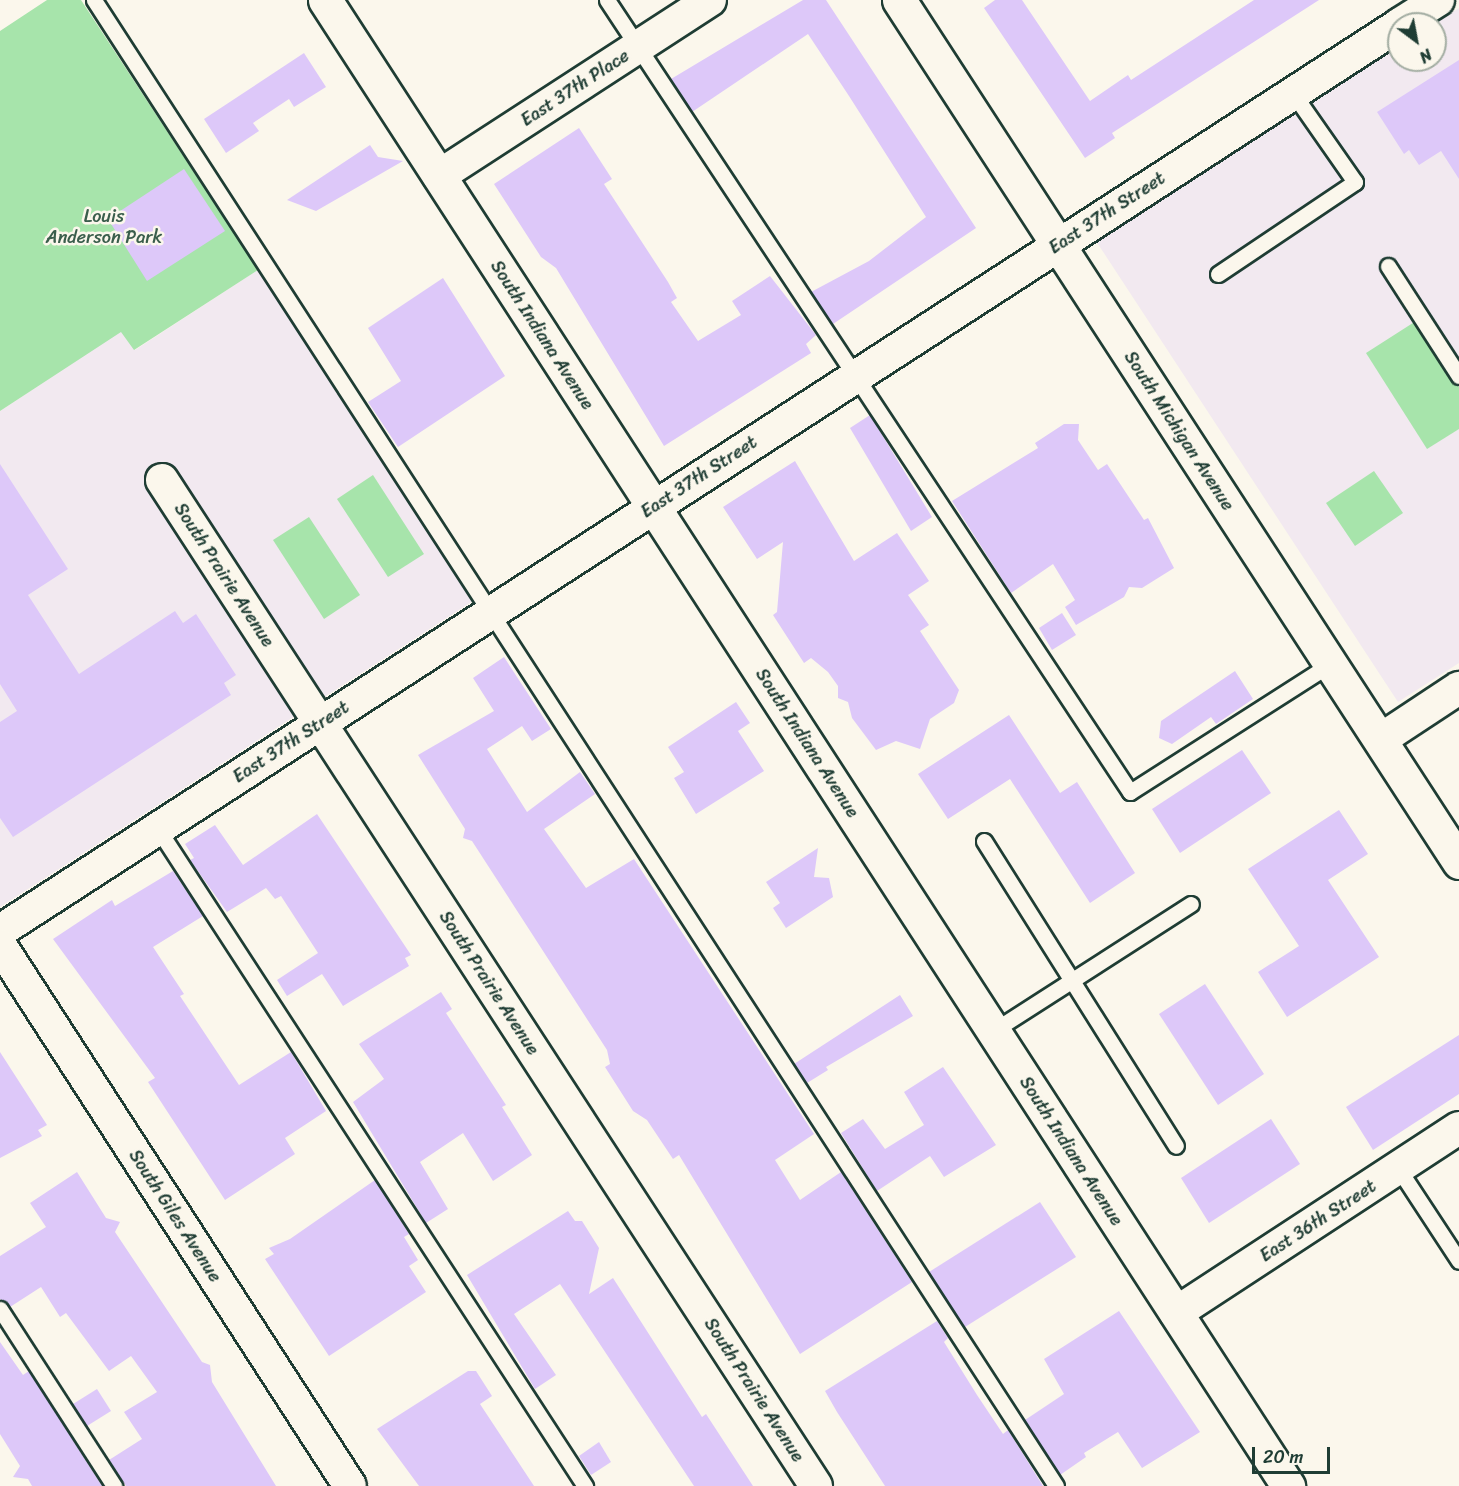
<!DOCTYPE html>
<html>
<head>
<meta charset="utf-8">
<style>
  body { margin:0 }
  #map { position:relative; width:1459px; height:1486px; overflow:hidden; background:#fbf7ec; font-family:Sriracha,sans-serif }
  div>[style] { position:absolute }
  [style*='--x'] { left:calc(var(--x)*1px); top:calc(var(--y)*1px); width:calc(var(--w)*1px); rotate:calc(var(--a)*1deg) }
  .built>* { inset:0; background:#f2e9f0 }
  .green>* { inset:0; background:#a7e4ab }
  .building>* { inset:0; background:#ddc8f9 }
  .roads { filter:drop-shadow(2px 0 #1f3d34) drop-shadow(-2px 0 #1f3d34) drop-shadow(0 2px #1f3d34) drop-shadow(0 -2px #1f3d34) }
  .service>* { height:15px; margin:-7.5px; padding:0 7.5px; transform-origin:7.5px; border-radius:7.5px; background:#fbf7ec }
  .minor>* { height:32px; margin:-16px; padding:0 16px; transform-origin:16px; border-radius:16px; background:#fbf7ec }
  .tertiary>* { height:33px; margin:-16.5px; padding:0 16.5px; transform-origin:16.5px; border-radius:16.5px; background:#fbf7ec }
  span { translate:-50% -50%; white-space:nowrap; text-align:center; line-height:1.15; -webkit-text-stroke:5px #fbf7ec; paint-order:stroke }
  .street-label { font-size:18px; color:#1f3d34 }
  .park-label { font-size:18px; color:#3a5e4c }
  .north { position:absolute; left:1387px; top:12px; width:60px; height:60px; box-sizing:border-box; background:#fbf7ec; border:2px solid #a3ada2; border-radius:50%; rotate:148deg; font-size:16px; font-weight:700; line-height:24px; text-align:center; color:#1f3d34 }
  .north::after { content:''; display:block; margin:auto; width:21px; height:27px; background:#1f3d34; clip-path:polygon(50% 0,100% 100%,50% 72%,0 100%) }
  .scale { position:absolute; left:1252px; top:1447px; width:78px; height:27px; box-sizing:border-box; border:3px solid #1f3d34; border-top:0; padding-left:8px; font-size:18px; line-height:21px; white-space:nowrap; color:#1f3d34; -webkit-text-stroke:4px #fbf7ec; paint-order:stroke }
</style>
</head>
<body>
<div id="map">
  <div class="built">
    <i style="clip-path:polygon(1459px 8px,1459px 663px,1398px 702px,1096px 241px,1399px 47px,1399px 60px,1435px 60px,1434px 24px)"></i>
    <i style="clip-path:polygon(265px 265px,479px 597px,0 907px,0 411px,121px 331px,135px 350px)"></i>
  </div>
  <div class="green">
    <i style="clip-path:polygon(47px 0,81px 0,258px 270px,134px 350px,121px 332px,0 411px,0 31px)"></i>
    <i style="clip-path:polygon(1416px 321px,1459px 387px,1459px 429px,1427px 449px,1366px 353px)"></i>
    <i style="clip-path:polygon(1374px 471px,1403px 513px,1355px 546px,1326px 503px)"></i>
    <i style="clip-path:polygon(373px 475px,424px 554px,388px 577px,337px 499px)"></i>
    <i style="clip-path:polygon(309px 517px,360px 595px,324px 619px,273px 540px)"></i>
  </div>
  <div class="building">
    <i style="clip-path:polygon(803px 0,826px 0,976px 228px,833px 324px,811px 292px,869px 261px,926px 217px,849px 96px,808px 34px,692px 112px,671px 79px)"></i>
    <i style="clip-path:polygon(995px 0,1022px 0,1090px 101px,1128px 75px,1131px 80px,1254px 0,1319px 0,1112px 133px,1115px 138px,1085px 158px,984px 8px)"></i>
    <i style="clip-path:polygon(304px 53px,326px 87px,294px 107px,289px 99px,253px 123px,259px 131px,226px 153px,204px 119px)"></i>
    <i style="clip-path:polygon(1459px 60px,1459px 179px,1441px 151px,1419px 165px,1409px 150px,1404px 154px,1377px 112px)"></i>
    <i style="clip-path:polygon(579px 128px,612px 179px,604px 184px,668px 282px,677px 298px,671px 302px,698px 341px,741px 315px,732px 301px,770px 276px,816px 335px,806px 344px,811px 353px,664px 446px,556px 268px,541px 257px,494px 184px)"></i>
    <i style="clip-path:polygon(370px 145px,378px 157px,403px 161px,316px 211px,287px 200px)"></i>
    <i style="clip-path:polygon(184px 169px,225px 231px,147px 281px,108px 219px)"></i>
    <i style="clip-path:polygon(443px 278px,505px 376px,398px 447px,368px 402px,401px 381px,368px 328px)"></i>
    <i style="clip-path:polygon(870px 415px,932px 517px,911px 531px,850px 428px)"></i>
    <i style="clip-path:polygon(1064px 424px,1079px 424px,1078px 440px,1098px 470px,1107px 464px,1144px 520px,1148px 518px,1174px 568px,1142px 588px,1129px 587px,1124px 597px,1076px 625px,1065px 607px,1075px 600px,1053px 564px,1011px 593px,952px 501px,1038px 448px,1035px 443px)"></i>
    <i style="clip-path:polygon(795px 461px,854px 561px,897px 533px,929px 581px,908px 595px,929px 625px,920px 631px,959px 690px,954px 703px,930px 719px,920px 749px,896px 741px,876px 750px,852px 718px,848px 702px,838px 698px,838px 686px,828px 672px,811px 658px,804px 663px,773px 615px,777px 612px,783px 542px,757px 559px,723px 507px)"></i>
    <i style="clip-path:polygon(0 464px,68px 569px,28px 595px,79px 674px,175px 611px,183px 623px,196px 614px,236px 675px,224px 683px,231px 695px,13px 837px,0 818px,0 722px,17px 711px,0 684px)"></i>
    <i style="clip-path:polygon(1062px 613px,1076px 635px,1052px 650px,1039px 628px)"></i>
    <i style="clip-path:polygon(504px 657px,551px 729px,532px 741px,522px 726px,487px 749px,527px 812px,580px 772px,595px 794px,544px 829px,586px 888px,634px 859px,814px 1134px,775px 1160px,800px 1200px,841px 1172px,912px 1282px,800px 1354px,679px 1155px,673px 1159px,647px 1120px,633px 1111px,605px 1067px,610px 1064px,607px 1050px,472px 841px,463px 838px,465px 829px,418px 755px,494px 711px,473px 678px)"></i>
    <i style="clip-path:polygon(1235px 671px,1253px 699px,1216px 724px,1211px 717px,1172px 744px,1159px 738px,1161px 721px)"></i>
    <i style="clip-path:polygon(736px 702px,750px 723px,738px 731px,764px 771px,696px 814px,674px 778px,684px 772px,668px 747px)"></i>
    <i style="clip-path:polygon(1009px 715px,1060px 793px,1077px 782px,1135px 873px,1090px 903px,1010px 779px,948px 819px,918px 774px)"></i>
    <i style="clip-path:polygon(1242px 750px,1271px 793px,1180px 853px,1152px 809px)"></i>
    <i style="clip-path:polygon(1339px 810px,1368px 854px,1328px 880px,1379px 957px,1287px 1017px,1258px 972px,1299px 946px,1248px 869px)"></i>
    <i style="clip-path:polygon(317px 814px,411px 955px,405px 958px,409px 966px,343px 1006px,322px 974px,287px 996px,277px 980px,318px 953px,281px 896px,275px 899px,266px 888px,227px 912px,190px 860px,194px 858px,185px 844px,215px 825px,243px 865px)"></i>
    <i style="clip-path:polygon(818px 848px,814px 877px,829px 878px,833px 897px,786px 928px,773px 908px,780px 903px,766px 882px)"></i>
    <i style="clip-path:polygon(173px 871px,203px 916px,153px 947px,184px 994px,180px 996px,239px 1085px,291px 1052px,326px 1111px,285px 1138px,295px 1154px,225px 1200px,148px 1082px,155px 1078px,53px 939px,112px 900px,115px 906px)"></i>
    <i style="clip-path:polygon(1205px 984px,1264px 1074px,1218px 1105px,1159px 1014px)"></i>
    <i style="clip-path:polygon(441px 992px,452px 1009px,446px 1013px,506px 1105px,502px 1107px,532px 1155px,493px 1181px,463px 1133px,420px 1162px,448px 1209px,426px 1223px,353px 1102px,384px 1079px,359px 1044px)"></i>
    <i style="clip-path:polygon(900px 995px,913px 1016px,826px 1067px,828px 1070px,807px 1083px,794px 1064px)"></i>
    <i style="clip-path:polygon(1459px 1035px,1459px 1094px,1373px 1150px,1346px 1107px)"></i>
    <i style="clip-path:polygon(0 1052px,47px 1125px,38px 1130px,42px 1136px,0 1158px)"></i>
    <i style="clip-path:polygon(943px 1067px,996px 1145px,944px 1177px,930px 1156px,877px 1191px,841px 1133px,863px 1119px,885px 1149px,924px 1125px,904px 1092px)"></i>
    <i style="clip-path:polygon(1271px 1119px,1300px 1164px,1209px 1223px,1181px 1178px)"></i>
    <i style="clip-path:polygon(77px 1172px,106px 1218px,120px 1222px,115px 1232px,202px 1362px,210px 1365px,212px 1382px,276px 1486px,126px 1486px,109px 1460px,142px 1439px,124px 1412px,157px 1392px,131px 1356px,109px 1371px,66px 1313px,60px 1317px,41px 1287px,10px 1307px,0 1299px,0 1256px,46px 1227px,30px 1203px)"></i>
    <i style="clip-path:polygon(375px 1180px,409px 1234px,404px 1237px,418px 1260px,409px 1266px,426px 1292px,329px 1356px,265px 1259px,274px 1254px,269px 1248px,290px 1239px)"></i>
    <i style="clip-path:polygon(1040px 1202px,1076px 1257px,965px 1327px,929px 1272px)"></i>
    <i style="clip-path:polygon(568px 1211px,575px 1221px,582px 1221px,599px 1248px,589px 1294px,613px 1278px,702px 1417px,706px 1414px,753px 1486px,694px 1486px,560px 1284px,514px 1314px,556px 1375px,535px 1389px,467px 1275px)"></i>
    <i style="clip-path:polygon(1119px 1311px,1200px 1432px,1142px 1468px,1118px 1432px,1084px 1453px,1086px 1457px,1060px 1475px,1025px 1420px,1064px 1394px,1044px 1359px)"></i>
    <i style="clip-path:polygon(937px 1321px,948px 1338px,944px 1342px,977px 1395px,1003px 1434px,1008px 1430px,1043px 1486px,885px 1486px,837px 1412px,825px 1391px)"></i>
    <i style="clip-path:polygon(0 1342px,23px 1375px,29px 1371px,102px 1486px,32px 1486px,28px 1479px,13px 1477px,20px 1466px,0 1434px)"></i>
    <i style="clip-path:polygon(468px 1371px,476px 1371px,492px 1396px,480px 1404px,534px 1486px,419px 1486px,377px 1429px)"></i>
    <i style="clip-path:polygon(97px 1389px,111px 1411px,87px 1426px,73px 1404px)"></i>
    <i style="clip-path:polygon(599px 1442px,611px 1462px,591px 1475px,579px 1456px)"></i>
  </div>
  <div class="roads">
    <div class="service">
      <i style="--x:94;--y:0;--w:1770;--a:57.08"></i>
      <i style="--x:607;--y:0;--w:949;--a:56.56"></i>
      <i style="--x:1130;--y:792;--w:237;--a:-32.6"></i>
      <i style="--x:1388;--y:266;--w:131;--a:57.2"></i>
      <i style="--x:1218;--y:274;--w:165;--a:-33.9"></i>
      <i style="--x:1355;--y:182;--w:108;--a:-124.9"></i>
      <i style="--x:158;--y:829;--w:784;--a:56.98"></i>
      <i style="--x:984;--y:841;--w:360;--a:57.8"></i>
      <i style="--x:993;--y:1031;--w:235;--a:-32.7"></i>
      <i style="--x:1398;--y:1168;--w:111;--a:56.7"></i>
      <i style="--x:0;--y:1309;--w:211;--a:57.2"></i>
    </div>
    <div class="minor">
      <i style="--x:1400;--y:24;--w:45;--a:-32.3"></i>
      <i style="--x:439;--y:176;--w:323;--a:-33"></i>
      <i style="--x:162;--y:480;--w:1200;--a:56.97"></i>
      <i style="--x:1380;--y:740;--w:95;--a:-33.4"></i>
      <i style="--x:0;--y:931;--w:1667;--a:-32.93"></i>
      <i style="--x:0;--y:945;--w:644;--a:57.1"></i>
      <i style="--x:1176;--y:1313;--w:338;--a:-33.2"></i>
    </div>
    <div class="tertiary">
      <i style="--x:325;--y:0;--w:1771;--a:57.05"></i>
      <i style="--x:899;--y:0;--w:1028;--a:56.99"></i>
    </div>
  </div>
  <div class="street-label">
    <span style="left:575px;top:88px;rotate:-33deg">East 37th Place</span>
    <span style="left:1107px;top:213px;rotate:-33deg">East 37th Street</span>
    <span style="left:542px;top:335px;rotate:57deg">South Indiana Avenue</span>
    <span style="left:1179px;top:431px;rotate:57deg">South Michigan Avenue</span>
    <span style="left:699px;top:477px;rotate:-33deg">East 37th Street</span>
    <span style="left:224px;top:575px;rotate:57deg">South Prairie Avenue</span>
    <span style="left:291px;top:742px;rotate:-33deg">East 37th Street</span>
    <span style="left:807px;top:743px;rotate:57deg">South Indiana Avenue</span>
    <span style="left:489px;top:983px;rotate:57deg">South Prairie Avenue</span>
    <span style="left:1071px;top:1151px;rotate:57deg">South Indiana Avenue</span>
    <span style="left:175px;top:1216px;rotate:57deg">South Giles Avenue</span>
    <span style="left:1318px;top:1221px;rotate:-33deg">East 36th Street</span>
    <span style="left:754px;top:1390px;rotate:57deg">South Prairie Avenue</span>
  </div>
  <div class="park-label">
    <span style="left:104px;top:227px">Louis<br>Anderson Park</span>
  </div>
  <div class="north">N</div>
  <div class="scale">20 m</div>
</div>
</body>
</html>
